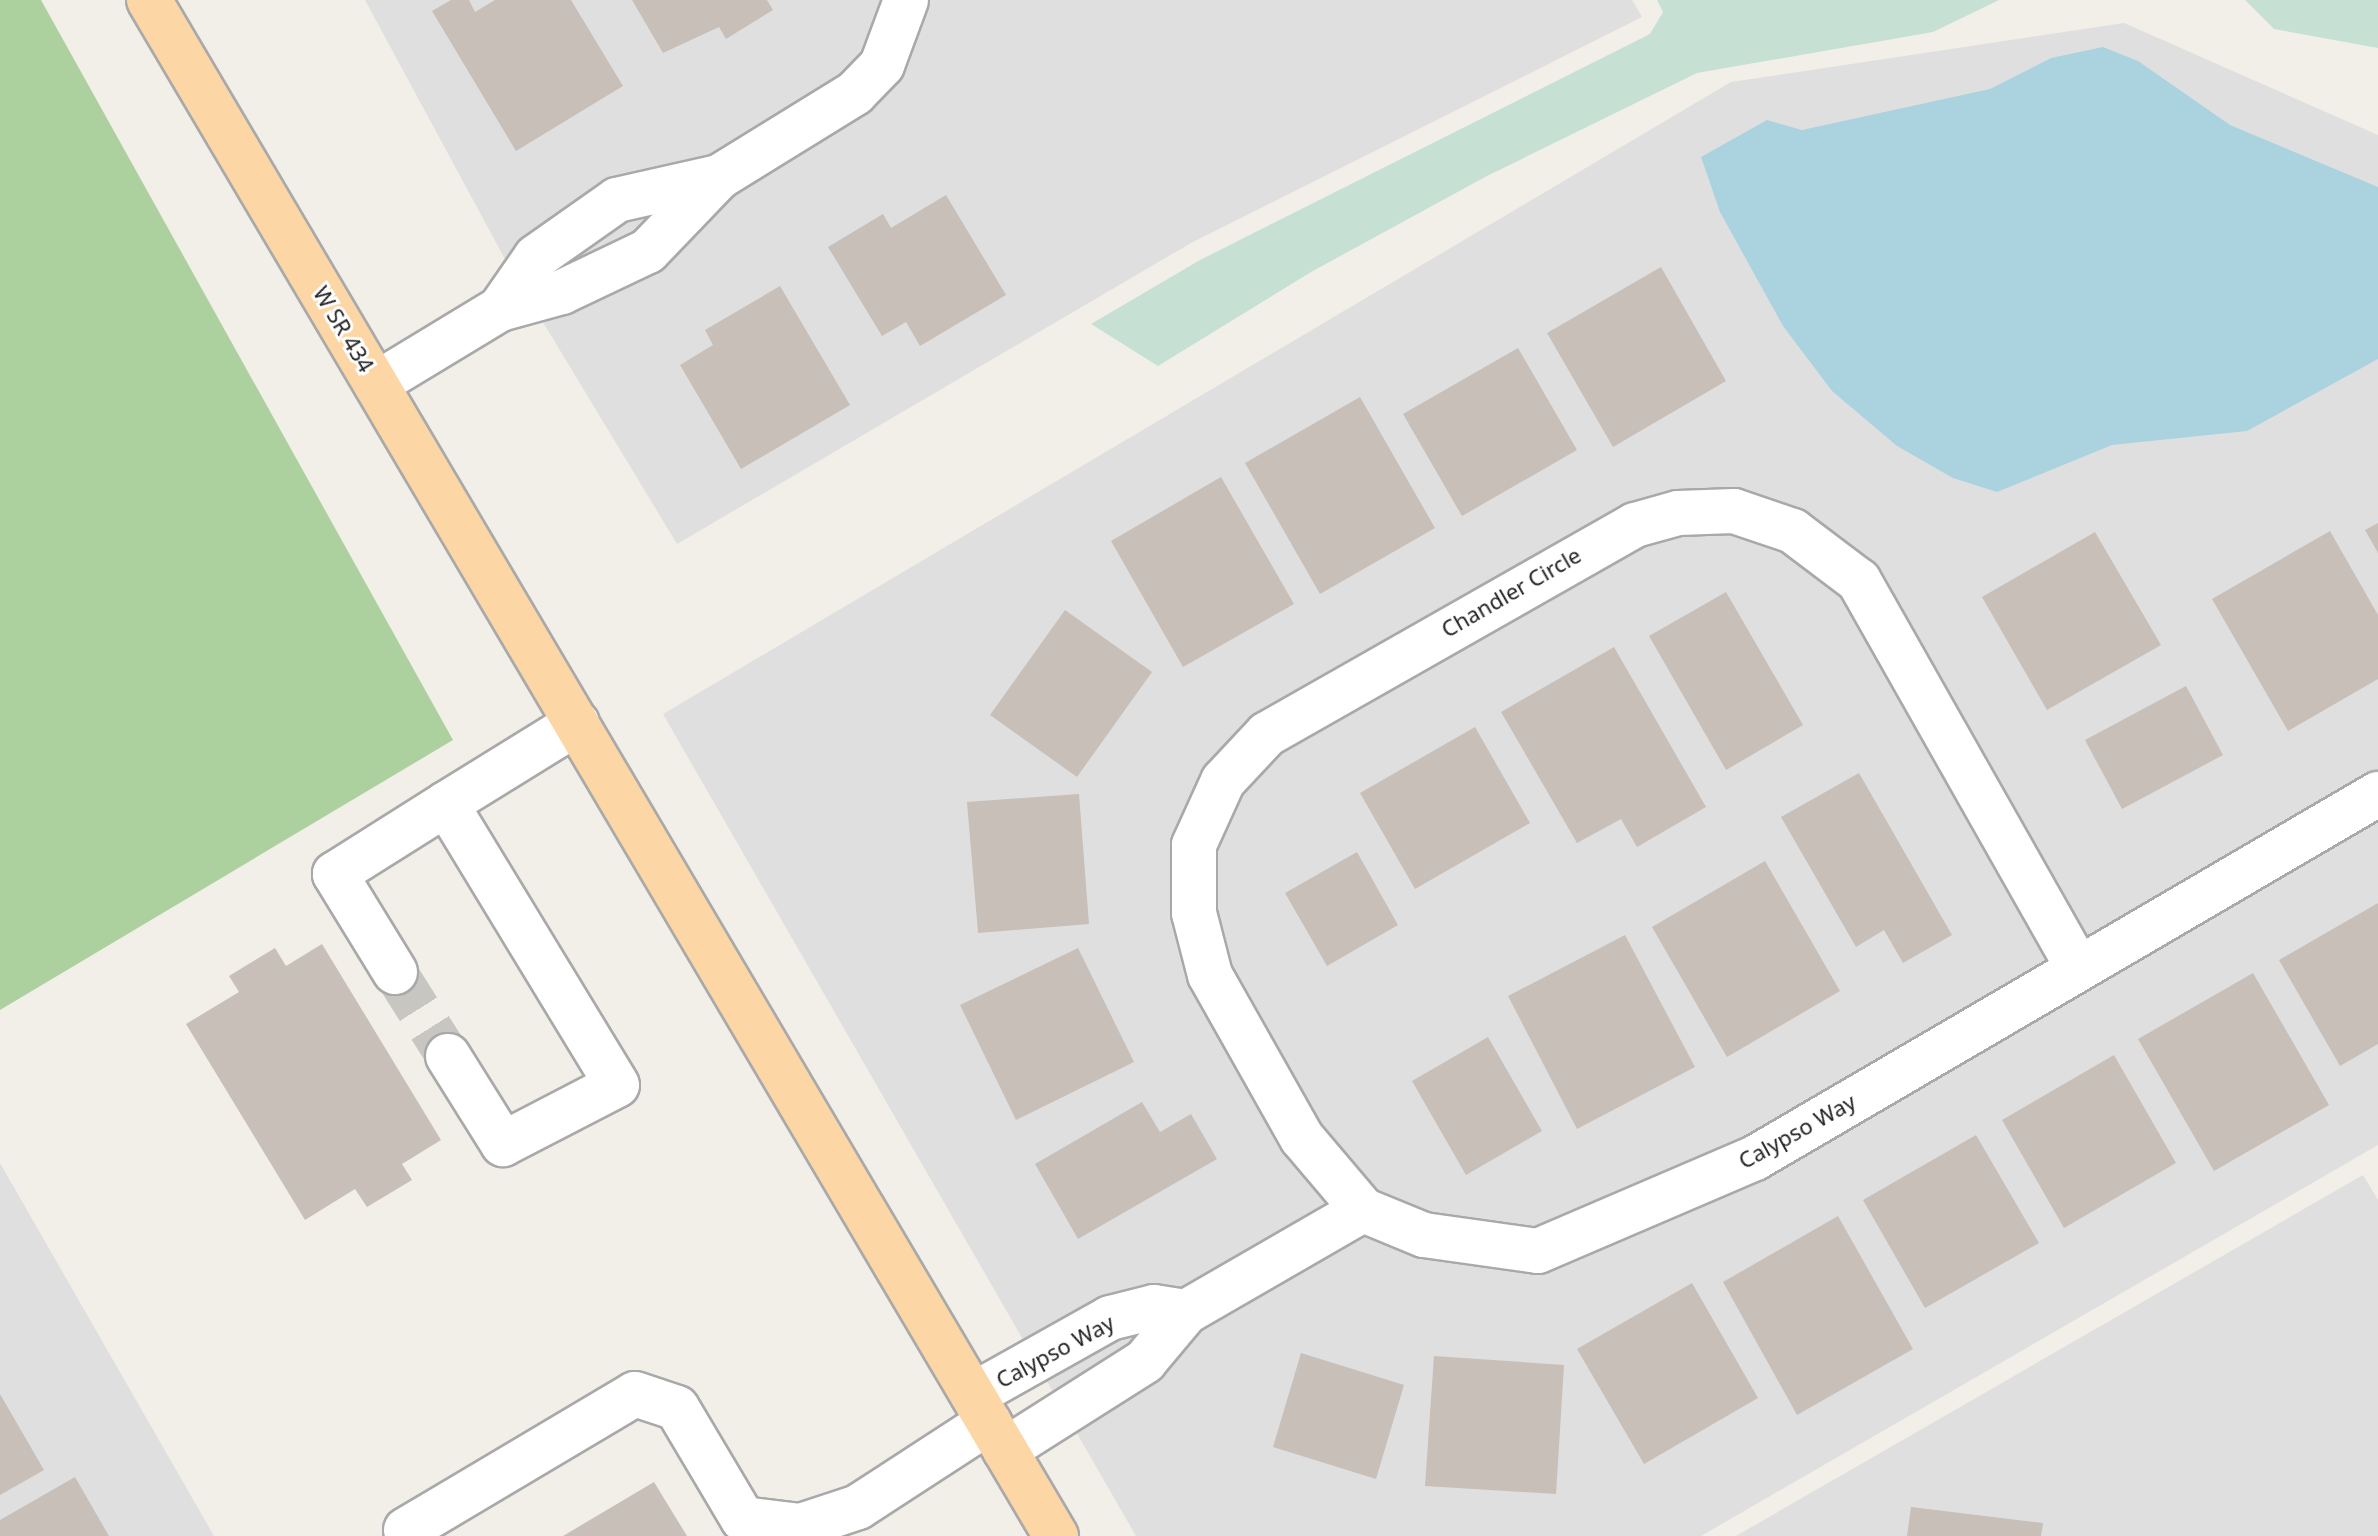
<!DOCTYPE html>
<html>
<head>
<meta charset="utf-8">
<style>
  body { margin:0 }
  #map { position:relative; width:2378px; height:1536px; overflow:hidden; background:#f2efe9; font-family:"Noto Sans",sans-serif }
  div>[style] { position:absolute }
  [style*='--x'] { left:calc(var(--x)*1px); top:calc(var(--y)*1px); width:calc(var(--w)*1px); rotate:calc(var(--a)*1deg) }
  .residential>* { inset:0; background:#e0dfdf }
  .forest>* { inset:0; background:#add19e }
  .wetland>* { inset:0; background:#c6e0d4 }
  .water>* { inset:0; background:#aad3df }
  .building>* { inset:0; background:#c7bfb8 }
  .minor-tunnel>* { height:44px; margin-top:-22px; transform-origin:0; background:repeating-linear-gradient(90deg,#c8c6c1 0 44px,transparent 0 66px) }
  .roads { filter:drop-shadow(2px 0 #a9a9a9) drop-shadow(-2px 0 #a9a9a9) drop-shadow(0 2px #a9a9a9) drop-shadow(0 -2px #a9a9a9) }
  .minor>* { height:44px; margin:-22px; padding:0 22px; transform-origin:22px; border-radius:22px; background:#fff }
  .major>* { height:44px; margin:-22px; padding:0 22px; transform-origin:22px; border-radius:22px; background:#fcd6a4 }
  span { translate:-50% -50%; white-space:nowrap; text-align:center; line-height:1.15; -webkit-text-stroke:6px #fff; paint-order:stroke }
  .street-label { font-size:22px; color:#222 }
</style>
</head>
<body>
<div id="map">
  <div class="residential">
    <i style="clip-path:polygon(365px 0,1632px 0,1642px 17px,1191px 243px,677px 544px,506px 261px)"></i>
    <i style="clip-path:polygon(2124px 23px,2378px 135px,2378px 1145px,1701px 1536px,1136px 1536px,663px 714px,1731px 82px)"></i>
    <i style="clip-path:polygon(0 1163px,214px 1536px,0 1536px)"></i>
    <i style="clip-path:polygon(2363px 1175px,2378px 1200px,2378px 1536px,1736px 1536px)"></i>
  </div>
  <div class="forest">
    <i style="clip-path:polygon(0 0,41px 0,453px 740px,0 1010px)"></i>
  </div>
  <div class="wetland">
    <i style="clip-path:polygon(1657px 0,1999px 0,1933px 32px,1697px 73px,1485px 177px,1311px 272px,1158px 366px,1091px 324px,1200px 260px,1650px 34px,1663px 12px)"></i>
    <i style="clip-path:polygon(2245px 0,2378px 0,2378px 48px,2274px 29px)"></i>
  </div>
  <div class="water">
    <i style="clip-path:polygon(2103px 47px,2138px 61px,2230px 125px,2378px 187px,2378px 359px,2247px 431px,2112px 445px,1997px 492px,1953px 478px,1897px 446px,1832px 391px,1783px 326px,1720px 212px,1701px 157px,1767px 120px,1802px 130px,1990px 89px,2051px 58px)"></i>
  </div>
  <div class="building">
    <i style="clip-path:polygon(451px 0,469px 0,475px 12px,495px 0,571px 0,623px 86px,516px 151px,432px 11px)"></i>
    <i style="clip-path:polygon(632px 0,767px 0,773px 10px,726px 39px,719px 27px,663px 53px)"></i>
    <i style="clip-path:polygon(946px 195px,1006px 295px,920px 346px,906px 322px,882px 336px,828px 247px,883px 214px,891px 228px)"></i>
    <i style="clip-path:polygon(1661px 267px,1726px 381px,1613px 447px,1547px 333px)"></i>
    <i style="clip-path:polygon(780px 286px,850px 405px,741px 469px,680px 365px,713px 345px,705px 330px)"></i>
    <i style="clip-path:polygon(1518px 348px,1577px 450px,1462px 516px,1403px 414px)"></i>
    <i style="clip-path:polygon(1360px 397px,1435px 528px,1320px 594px,1245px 463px)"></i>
    <i style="clip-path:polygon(1221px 477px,1294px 604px,1183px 667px,1111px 541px)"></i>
    <i style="clip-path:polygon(2378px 523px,2378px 553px,2365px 530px)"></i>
    <i style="clip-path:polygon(2330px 531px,2378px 615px,2378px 679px,2288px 731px,2212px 599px)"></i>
    <i style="clip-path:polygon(2095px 532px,2161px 645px,2047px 710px,1982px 597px)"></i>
    <i style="clip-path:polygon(1726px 592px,1803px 725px,1726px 770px,1649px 636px)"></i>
    <i style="clip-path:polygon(1065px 610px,1152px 672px,1077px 777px,990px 715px)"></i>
    <i style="clip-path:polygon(1614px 647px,1706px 807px,1637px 847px,1621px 819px,1577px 843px,1501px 712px)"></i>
    <i style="clip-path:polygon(2186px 686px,2223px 755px,2122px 809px,2085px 740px)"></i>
    <i style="clip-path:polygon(1475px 727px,1530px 823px,1415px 889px,1360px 793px)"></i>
    <i style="clip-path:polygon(1859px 773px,1952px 935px,1903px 963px,1884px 930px,1856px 947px,1781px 817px)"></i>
    <i style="clip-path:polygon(1079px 794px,1089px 924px,978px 933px,967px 802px)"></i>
    <i style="clip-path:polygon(1357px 852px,1398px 925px,1327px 966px,1285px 893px)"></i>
    <i style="clip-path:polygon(1765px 861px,1840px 991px,1727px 1057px,1652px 927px)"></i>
    <i style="clip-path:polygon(2378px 903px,2378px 1044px,2340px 1066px,2279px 960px)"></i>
    <i style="clip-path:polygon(1625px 935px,1695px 1067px,1577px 1129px,1508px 996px)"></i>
    <i style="clip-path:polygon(322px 944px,441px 1140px,402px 1164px,412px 1180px,367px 1207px,355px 1189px,305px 1220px,186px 1024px,239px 992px,229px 976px,275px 948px,286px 966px)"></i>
    <i style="clip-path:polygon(1078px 948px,1134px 1062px,1016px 1120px,960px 1005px)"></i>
    <i style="clip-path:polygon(2253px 973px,2329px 1105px,2214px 1171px,2138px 1039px)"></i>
    <i style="clip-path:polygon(1488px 1037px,1542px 1131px,1466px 1175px,1412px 1081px)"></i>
    <i style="clip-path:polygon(2114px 1055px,2176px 1163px,2064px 1228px,2002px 1120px)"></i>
    <i style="clip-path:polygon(1142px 1102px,1160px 1132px,1191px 1114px,1217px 1159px,1078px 1239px,1035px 1164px)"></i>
    <i style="clip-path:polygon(1976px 1135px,2039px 1243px,1925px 1308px,1863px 1200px)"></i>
    <i style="clip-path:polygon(1838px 1216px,1913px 1349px,1797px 1415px,1723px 1282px)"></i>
    <i style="clip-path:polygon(1692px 1283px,1758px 1398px,1644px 1464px,1577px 1349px)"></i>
    <i style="clip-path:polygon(1301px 1353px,1404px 1385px,1376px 1479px,1273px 1447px)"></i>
    <i style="clip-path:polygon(1434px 1356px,1564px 1365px,1556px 1494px,1425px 1486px)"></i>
    <i style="clip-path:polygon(0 1394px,44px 1470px,0 1495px)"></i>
    <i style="clip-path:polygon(75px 1477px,109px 1536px,0 1536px,0 1520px)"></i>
    <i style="clip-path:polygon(654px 1482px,687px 1536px,563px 1536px)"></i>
    <i style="clip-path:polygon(1911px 1507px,2043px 1523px,2041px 1536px,1907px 1536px)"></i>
  </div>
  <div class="minor-tunnel">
    <i style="--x:395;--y:972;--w:99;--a:57.8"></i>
  </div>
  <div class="roads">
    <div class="minor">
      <i style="--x:500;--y:309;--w:63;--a:-55.3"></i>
      <i style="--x:536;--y:257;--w:99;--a:-35.1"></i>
      <i style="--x:617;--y:200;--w:105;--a:-12.7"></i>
      <i style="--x:376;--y:384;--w:145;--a:-31.2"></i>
      <i style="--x:500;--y:309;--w:64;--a:-15.3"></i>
      <i style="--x:562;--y:292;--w:95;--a:-25.5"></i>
      <i style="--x:648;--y:251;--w:103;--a:-46.2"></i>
      <i style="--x:719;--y:177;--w:160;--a:-31.7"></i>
      <i style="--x:855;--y:93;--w:39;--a:-46"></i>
      <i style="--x:882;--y:65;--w:69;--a:-69.7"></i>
      <i style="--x:2078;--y:968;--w:445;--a:-119.5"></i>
      <i style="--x:1859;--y:581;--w:83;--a:-142.9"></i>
      <i style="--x:1793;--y:531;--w:62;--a:-161.3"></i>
      <i style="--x:1734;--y:511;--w:56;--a:178"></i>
      <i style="--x:1678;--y:513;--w:45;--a:164.4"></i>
      <i style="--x:1635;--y:525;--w:423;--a:150.4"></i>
      <i style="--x:1267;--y:734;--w:64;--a:133.1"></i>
      <i style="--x:1223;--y:781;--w:70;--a:114.4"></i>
      <i style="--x:1194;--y:845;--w:68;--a:90"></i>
      <i style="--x:1194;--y:913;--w:64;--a:75.5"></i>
      <i style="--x:1210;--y:975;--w:187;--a:60.6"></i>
      <i style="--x:1302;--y:1138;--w:94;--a:49.7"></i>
      <i style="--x:1363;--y:1210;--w:66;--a:22.3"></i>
      <i style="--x:1424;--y:1235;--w:115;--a:8"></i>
      <i style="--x:1538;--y:1251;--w:236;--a:-23.2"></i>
      <i style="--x:1755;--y:1158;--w:722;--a:-30.3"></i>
      <i style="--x:395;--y:972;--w:115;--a:-121.5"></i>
      <i style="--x:335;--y:874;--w:131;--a:-32.2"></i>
      <i style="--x:448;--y:1056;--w:104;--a:58"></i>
      <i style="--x:503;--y:1144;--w:128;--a:-27.4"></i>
      <i style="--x:617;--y:1085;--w:329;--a:-121.3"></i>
      <i style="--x:446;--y:804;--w:154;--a:-31.7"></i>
      <i style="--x:973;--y:1395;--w:157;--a:-29.3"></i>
      <i style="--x:1110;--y:1318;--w:45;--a:-14"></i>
      <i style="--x:1154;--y:1307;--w:32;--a:9"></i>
      <i style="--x:1005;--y:1450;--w:166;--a:-32.4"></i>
      <i style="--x:1145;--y:1361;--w:64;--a:-50.1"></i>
      <i style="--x:1186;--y:1312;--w:204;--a:-30"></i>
      <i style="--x:406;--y:1530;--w:266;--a:-30.7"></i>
      <i style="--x:635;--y:1394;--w:44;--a:18.4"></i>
      <i style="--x:677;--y:1408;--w:129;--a:59.3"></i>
      <i style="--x:743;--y:1519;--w:58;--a:6.9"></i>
      <i style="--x:801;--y:1526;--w:60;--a:-18.4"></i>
      <i style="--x:858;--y:1507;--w:156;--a:-33"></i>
    </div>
    <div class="major">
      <i style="--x:149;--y:0;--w:1784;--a:59.44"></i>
    </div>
  </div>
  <div class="street-label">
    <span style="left:344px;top:329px;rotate:59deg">W SR 434</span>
    <span style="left:1511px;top:592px;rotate:-30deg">Chandler Circle</span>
    <span style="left:1797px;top:1131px;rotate:-29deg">Calypso Way</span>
    <span style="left:1055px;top:1351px;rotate:-28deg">Calypso Way</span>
  </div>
</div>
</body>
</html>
